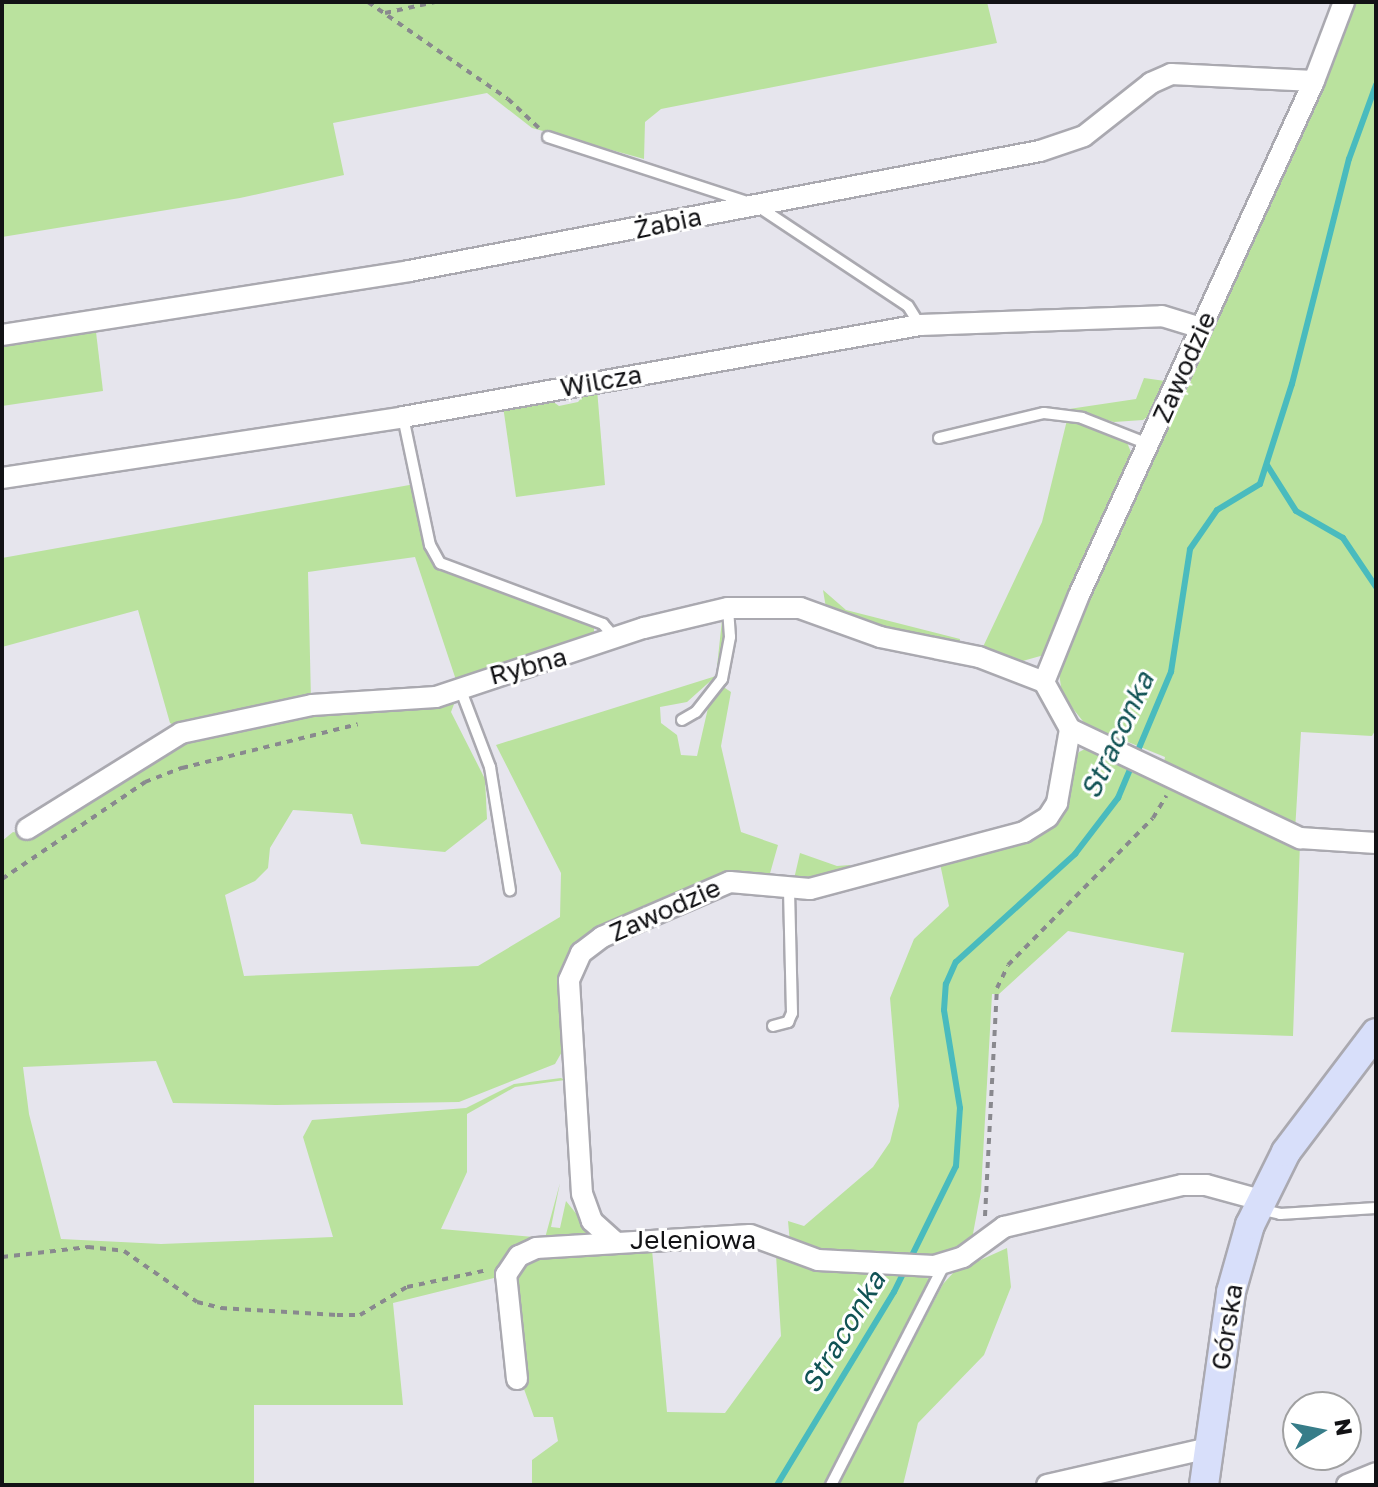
<!DOCTYPE html>
<html>
<head>
<meta charset="utf-8">
<style>
  body { margin:0 }
  #map { position:relative; width:1378px; height:1487px; overflow:hidden; background:#e6e5ed; font-family:"Golos Text",sans-serif }
  div>[style] { position:absolute }
  [style*='--x'] { left:calc(var(--x)*1px); top:calc(var(--y)*1px); width:calc(var(--w)*1px); rotate:calc(var(--a)*1deg) }
  .green>* { inset:0; background:#bae29e }
  .stream>* { height:6px; margin:-3px; padding:0 3px; transform-origin:3px; border-radius:3px; background:#49bbbe }
  .path>* { height:4px; margin-top:-2px; transform-origin:0; background:repeating-linear-gradient(90deg,#89898e 0 6px,transparent 0 12px) }
  .roads { filter:drop-shadow(2px 0 #aaa9b0) drop-shadow(-2px 0 #aaa9b0) drop-shadow(0 2px #aaa9b0) drop-shadow(0 -2px #aaa9b0) }
  .lane>* { height:10px; margin:-5px; padding:0 5px; transform-origin:5px; border-radius:5px; background:#fff }
  .street>* { height:20px; margin:-10px; padding:0 10px; transform-origin:10px; border-radius:10px; background:#fff }
  .secondary>* { height:28px; margin:-14px; padding:0 14px; transform-origin:14px; border-radius:14px; background:#d8dffa }
  span { translate:-50% -50%; white-space:nowrap; text-align:center; line-height:1.15; -webkit-text-stroke:6px #fff; paint-order:stroke }
  .street-label { font-size:26px; color:#121215 }
  .water-label { font-size:28px; color:#105254; font-style:italic }
  .frame { position:absolute; inset:0; border:4px solid #121215; pointer-events:none }
  .north { position:absolute; left:1282px; top:1391px; width:80px; height:80px; box-sizing:border-box; background:#fff; border:2px solid #a0a0a1; border-radius:50%; rotate:80deg; font-size:22px; font-weight:700; line-height:32px; text-align:center; color:#121215 }
  .north::after { content:''; display:block; margin:auto; width:28px; height:36px; background:#377d89; clip-path:polygon(50% 0,100% 100%,50% 72%,0 100%) }
</style>
</head>
<body>
<div id="map">
  <div class="green">
    <i style="clip-path:polygon(2px 2px,987px 2px,997px 43px,661px 109px,645px 122px,644px 159px,532px 128px,487px 93px,333px 123px,344px 175px,240px 198px,2px 237px)"></i>
    <i style="clip-path:polygon(1353px 2px,1376px 2px,1376px 729px,1372px 736px,1301px 732px,1295px 831px,1164px 762px,1165px 757px,1086px 725px,1062px 695px,1059px 672px,1069px 632px)"></i>
    <i style="clip-path:polygon(96px 332px,103px 391px,2px 406px,2px 340px)"></i>
    <i style="clip-path:polygon(1144px 378px,1165px 381px,1168px 387px,1159px 408px,1143px 420px,1114px 422px,1069px 409px,1136px 399px)"></i>
    <i style="clip-path:polygon(597px 389px,605px 485px,516px 497px,503px 406px,548px 398px,559px 406px,578px 402px,586px 392px)"></i>
    <i style="clip-path:polygon(1067px 420px,1126px 440px,1133px 457px,1044px 655px,1019px 662px,982px 649px,1042px 522px)"></i>
    <i style="clip-path:polygon(415px 484px,428px 549px,438px 566px,594px 626px,594px 639px,457px 683px,415px 557px,308px 572px,311px 700px,179px 728px,170px 723px,138px 610px,2px 647px,2px 558px)"></i>
    <i style="clip-path:polygon(823px 590px,846px 610px,960px 639px,959px 646px,881px 630px,826px 608px)"></i>
    <i style="clip-path:polygon(720px 616px,725px 620px,725px 642px,716px 676px,687px 702px,660px 707px,661px 723px,677px 735px,681px 755px,697px 756px,708px 708px,722px 686px,731px 692px,721px 746px,741px 832px,778px 845px,769px 877px,578px 947px,563px 1050px,555px 1064px,459px 1102px,276px 1105px,173px 1103px,156px 1061px,23px 1067px,29px 1114px,61px 1239px,161px 1244px,333px 1237px,303px 1137px,312px 1120px,466px 1108px,514px 1084px,561px 1078px,565px 1080px,515px 1087px,467px 1114px,467px 1172px,441px 1229px,545px 1238px,560px 1183px,551px 1227px,560px 1228px,566px 1201px,595px 1237px,564px 1240px,498px 1277px,393px 1303px,403px 1405px,254px 1405px,254px 1485px,2px 1485px,2px 841px,13px 832px,29px 835px,180px 739px,256px 720px,456px 699px,451px 712px,485px 779px,487px 819px,445px 852px,361px 844px,352px 814px,293px 810px,270px 848px,268px 868px,255px 881px,225px 895px,244px 976px,478px 966px,560px 917px,561px 873px,496px 745px,716px 676px,722px 620px,680px 630px)"></i>
    <i style="clip-path:polygon(1087px 748px,1300px 843px,1293px 1036px,1171px 1032px,1184px 953px,1068px 931px,999px 994px,992px 994px,981px 1191px,972px 1239px,944px 1260px,844px 1259px,790px 1243px,788px 1221px,804px 1226px,873px 1167px,890px 1142px,899px 1106px,890px 998px,914px 939px,949px 906px,939px 859px,1025px 836px,1079px 752px)"></i>
    <i style="clip-path:polygon(800px 853px,837px 866px,850px 865px,849px 870px,794px 879px)"></i>
    <i style="clip-path:polygon(754px 1240px,812px 1264px,934px 1279px,825px 1485px,532px 1485px,532px 1460px,558px 1441px,553px 1417px,534px 1417px,524px 1389px,511px 1293px,512px 1276px,526px 1257px,550px 1251px,708px 1242px,708px 1246px,652px 1250px,667px 1412px,725px 1413px,781px 1336px,776px 1255px,752px 1243px,725px 1245px)"></i>
    <i style="clip-path:polygon(1007px 1248px,1011px 1287px,984px 1355px,918px 1423px,903px 1485px,837px 1485px,943px 1284px,954px 1272px)"></i>
  </div>
  <div class="stream">
    <i style="--x:1267;--y:465;--w:54;--a:57.8"></i>
    <i style="--x:1296;--y:511;--w:54;--a:29.9"></i>
    <i style="--x:1343;--y:538;--w:59;--a:56"></i>
    <i style="--x:777;--y:1485;--w:226;--a:-58.8"></i>
    <i style="--x:894;--y:1292;--w:140;--a:-63.8"></i>
    <i style="--x:956;--y:1166;--w:58;--a:-86.1"></i>
    <i style="--x:960;--y:1108;--w:99;--a:-99.3"></i>
    <i style="--x:944;--y:1010;--w:26;--a:-86"></i>
    <i style="--x:946;--y:984;--w:24;--a:-66"></i>
    <i style="--x:956;--y:962;--w:161;--a:-42.2"></i>
    <i style="--x:1075;--y:854;--w:71;--a:-52.5"></i>
    <i style="--x:1118;--y:798;--w:137;--a:-67.2"></i>
    <i style="--x:1171;--y:672;--w:124;--a:-81.2"></i>
    <i style="--x:1190;--y:549;--w:47;--a:-55.3"></i>
    <i style="--x:1217;--y:510;--w:50;--a:-31.2"></i>
    <i style="--x:1260;--y:484;--w:105;--a:-72.3"></i>
    <i style="--x:1292;--y:384;--w:232;--a:-75.8"></i>
    <i style="--x:1349;--y:159;--w:79;--a:-70"></i>
  </div>
  <div class="path">
    <i style="--x:368;--y:2;--w:170;--a:34.7"></i>
    <i style="--x:508;--y:99;--w:42;--a:43.1"></i>
    <i style="--x:385;--y:13;--w:51;--a:-12.4"></i>
    <i style="--x:2;--y:879;--w:173;--a:-34.1"></i>
    <i style="--x:145;--y:782;--w:40;--a:-21"></i>
    <i style="--x:182;--y:768;--w:181;--a:-14"></i>
    <i style="--x:985;--y:1216;--w:228;--a:-87"></i>
    <i style="--x:997;--y:988;--w:25;--a:-64"></i>
    <i style="--x:1008;--y:965;--w:206;--a:-45.4"></i>
    <i style="--x:1153;--y:818;--w:26;--a:-59"></i>
    <i style="--x:2;--y:1257;--w:87;--a:-6.6"></i>
    <i style="--x:88;--y:1247;--w:36;--a:6"></i>
    <i style="--x:124;--y:1251;--w:89;--a:34.9"></i>
    <i style="--x:197;--y:1302;--w:25;--a:14"></i>
    <i style="--x:221;--y:1308;--w:116;--a:3.5"></i>
    <i style="--x:337;--y:1315;--w:23;--a:0"></i>
    <i style="--x:360;--y:1315;--w:55;--a:-30.8"></i>
    <i style="--x:407;--y:1287;--w:83;--a:-11.9"></i>
  </div>
  <div class="roads">
    <div class="lane">
      <i style="--x:548;--y:137;--w:219;--a:18.1"></i>
      <i style="--x:756;--y:205;--w:182;--a:33.6"></i>
      <i style="--x:908;--y:306;--w:22;--a:58"></i>
      <i style="--x:403;--y:417;--w:131;--a:78.1"></i>
      <i style="--x:430;--y:545;--w:21;--a:61"></i>
      <i style="--x:440;--y:563;--w:174;--a:20.5"></i>
      <i style="--x:603;--y:624;--w:18;--a:49"></i>
      <i style="--x:939;--y:438;--w:108;--a:-13.4"></i>
      <i style="--x:1044;--y:413;--w:38;--a:7"></i>
      <i style="--x:1082;--y:418;--w:71;--a:21.5"></i>
      <i style="--x:460;--y:688;--w:85;--a:69.2"></i>
      <i style="--x:490;--y:767;--w:125;--a:80.8"></i>
      <i style="--x:682;--y:720;--w:16;--a:-30"></i>
      <i style="--x:696;--y:712;--w:42;--a:-51.8"></i>
      <i style="--x:722;--y:679;--w:43;--a:-79.2"></i>
      <i style="--x:730;--y:637;--w:29;--a:-94"></i>
      <i style="--x:773;--y:1026;--w:16;--a:-15"></i>
      <i style="--x:788;--y:1022;--w:10;--a:-66"></i>
      <i style="--x:792;--y:1013;--w:123;--a:-91.4"></i>
      <i style="--x:1259;--y:1209;--w:22;--a:13"></i>
      <i style="--x:1280;--y:1214;--w:96;--a:-3.6"></i>
      <i style="--x:831;--y:1485;--w:247;--a:-62.8"></i>
    </div>
    <div class="street">
      <i style="--x:1344;--y:2;--w:85;--a:110.8"></i>
      <i style="--x:1314;--y:81;--w:565;--a:114.57"></i>
      <i style="--x:1079;--y:595;--w:94;--a:111.9"></i>
      <i style="--x:1044;--y:682;--w:54;--a:61"></i>
      <i style="--x:1070;--y:729;--w:255;--a:25.4"></i>
      <i style="--x:1300;--y:838;--w:76;--a:3.8"></i>
      <i style="--x:2;--y:335;--w:412;--a:-8.9"></i>
      <i style="--x:409;--y:271;--w:642;--a:-10.77"></i>
      <i style="--x:1040;--y:151;--w:46;--a:-18.8"></i>
      <i style="--x:1084;--y:136;--w:85;--a:-38.3"></i>
      <i style="--x:1151;--y:83;--w:22;--a:-24"></i>
      <i style="--x:1171;--y:74;--w:143;--a:2.8"></i>
      <i style="--x:2;--y:478;--w:406;--a:-8.6"></i>
      <i style="--x:403;--y:417;--w:525;--a:-10.09"></i>
      <i style="--x:920;--y:325;--w:242;--a:-2.1"></i>
      <i style="--x:1162;--y:316;--w:41;--a:17.1"></i>
      <i style="--x:27;--y:829;--w:181;--a:-31.9"></i>
      <i style="--x:181;--y:733;--w:134;--a:-12.1"></i>
      <i style="--x:312;--y:705;--w:124;--a:-3.7"></i>
      <i style="--x:436;--y:697;--w:219;--a:-18.4"></i>
      <i style="--x:644;--y:628;--w:86;--a:-13.4"></i>
      <i style="--x:728;--y:608;--w:72;--a:0"></i>
      <i style="--x:800;--y:608;--w:85;--a:19.9"></i>
      <i style="--x:880;--y:637;--w:101;--a:11.4"></i>
      <i style="--x:979;--y:657;--w:70;--a:21"></i>
      <i style="--x:614;--y:1241;--w:30;--a:-138"></i>
      <i style="--x:592;--y:1221;--w:29;--a:-110"></i>
      <i style="--x:582;--y:1194;--w:214;--a:-93.5"></i>
      <i style="--x:569;--y:980;--w:30;--a:-66"></i>
      <i style="--x:581;--y:953;--w:26;--a:-37"></i>
      <i style="--x:602;--y:937;--w:139;--a:-23.3"></i>
      <i style="--x:730;--y:882;--w:80;--a:5"></i>
      <i style="--x:810;--y:889;--w:221;--a:-14.9"></i>
      <i style="--x:1024;--y:832;--w:28;--a:-32"></i>
      <i style="--x:1048;--y:817;--w:17;--a:-57"></i>
      <i style="--x:1057;--y:803;--w:75;--a:-80"></i>
      <i style="--x:517;--y:1379;--w:105;--a:-96"></i>
      <i style="--x:506;--y:1275;--w:23;--a:-56"></i>
      <i style="--x:519;--y:1256;--w:19;--a:-25"></i>
      <i style="--x:536;--y:1248;--w:214;--a:-3.5"></i>
      <i style="--x:750;--y:1235;--w:72;--a:20.2"></i>
      <i style="--x:818;--y:1260;--w:116;--a:3"></i>
      <i style="--x:934;--y:1266;--w:30;--a:-17"></i>
      <i style="--x:963;--y:1257;--w:51;--a:-36.2"></i>
      <i style="--x:1004;--y:1227;--w:183;--a:-13.3"></i>
      <i style="--x:1182;--y:1185;--w:24;--a:0"></i>
      <i style="--x:1206;--y:1185;--w:57;--a:15.3"></i>
      <i style="--x:1047;--y:1485;--w:166;--a:-12.9"></i>
      <i style="--x:1347;--y:1485;--w:31;--a:-22"></i>
    </div>
    <div class="secondary">
      <i style="--x:1204;--y:1485;--w:195;--a:-82"></i>
      <i style="--x:1231;--y:1292;--w:70;--a:-74.2"></i>
      <i style="--x:1250;--y:1225;--w:81;--a:-63.7"></i>
      <i style="--x:1286;--y:1152;--w:149;--a:-52.9"></i>
    </div>
  </div>
  <div class="street-label">
    <span style="left:668px;top:223px;rotate:-12deg">Żabia</span>
    <span style="left:1184px;top:367px;rotate:-66deg">Zawodzie</span>
    <span style="left:601px;top:381px;rotate:-10deg">Wilcza</span>
    <span style="left:528px;top:666px;rotate:-15deg">Rybna</span>
    <span style="left:665px;top:910px;rotate:-24deg">Zawodzie</span>
    <span style="left:693px;top:1240px">Jeleniowa</span>
    <span style="left:1227px;top:1327px;rotate:-81deg">Górska</span>
  </div>
  <div class="water-label">
    <span style="left:1117px;top:735px;rotate:-65deg">Straconka</span>
    <span style="left:843px;top:1332px;rotate:-59deg">Straconka</span>
  </div>
  <div class="frame"></div>
  <div class="north">N</div>
</div>
</body>
</html>
